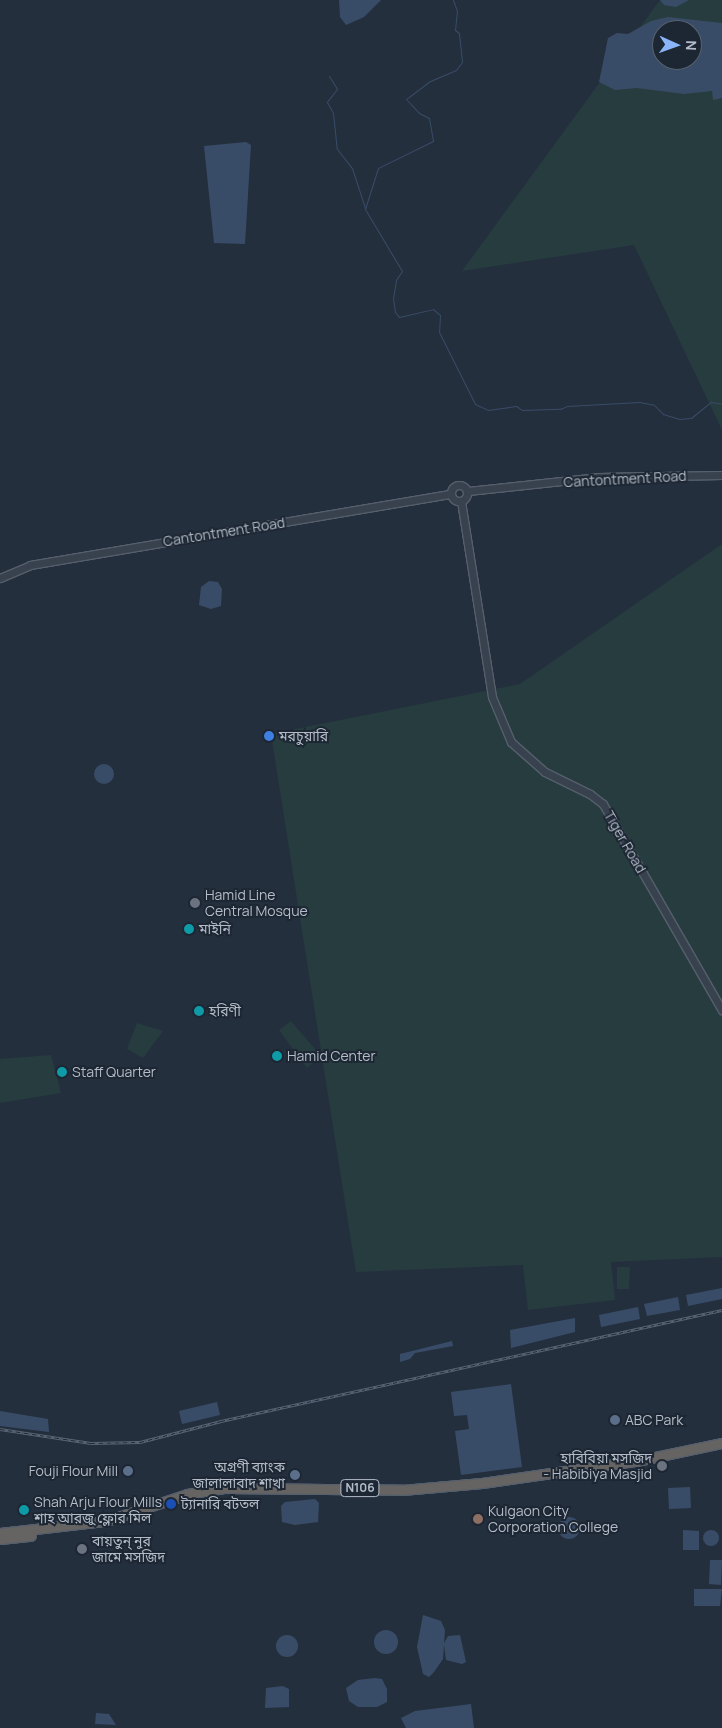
<!DOCTYPE html>
<html>
<head>
<meta charset="utf-8">
<style>
  body { margin:0 }
  #map { position:relative; width:722px; height:1728px; overflow:hidden; background:#242f3e; font-family:Manrope,"Noto Sans Bengali",sans-serif }
  div>[style] { position:absolute }
  [style*='--x'] { left:calc(var(--x)*1px); top:calc(var(--y)*1px); width:calc(var(--w)*1px); rotate:calc(var(--a)*1deg) }
  .green>* { inset:0; background:#263c3f }
  .water>* { inset:0; background:#394c67 }
  .round { border-radius:50% }
  .stream>* { height:1px; margin:-0.5px; padding:0 0.5px; transform-origin:0.5px; border-radius:0.5px; background:#394c67 }
  .roads { filter:drop-shadow(1px 0 #565f6c) drop-shadow(-1px 0 #565f6c) drop-shadow(0 1px #565f6c) drop-shadow(0 -1px #565f6c) }
  .tertiary>* { height:7px; margin:-3.5px; padding:0 3.5px; transform-origin:3.5px; border-radius:3.5px; background:#38414e }
  .tertiary>.ring { margin:-3.5px; padding:0; box-sizing:content-box; background:none; border:7px solid #38414e; border-radius:50% }
  .trunk>* { height:9px; margin:-4.5px; padding:0 4.5px; transform-origin:4.5px; border-radius:4.5px; background:#656462 }
  .rail>* { height:3px; margin-top:-1.5px; transform-origin:0; background:repeating-linear-gradient(90deg,#1d2633 0 4px,#5a6575 0 8px); box-sizing:border-box; border-block:1px solid #5a6575 }
  .dots>* { width:14px; height:14px; translate:-50% -50%; box-sizing:border-box; border:2px solid #1d2633; border-radius:50% }
  span { translate:-50% -50%; white-space:nowrap; text-align:center; line-height:1.15; -webkit-text-stroke:4px #1d2633; paint-order:stroke }
  .shield-label span { padding:1px 4px; background:#1d2633; border:1px solid; border-radius:4px; -webkit-text-stroke-width:0 }
  .shield-label { font-size:12px; color:#b4bcc9; font-weight:700 }
  .street-label { font-size:14px; color:#b4bcc9 }
  .poi-label { font-size:14px; color:#b4bcc9 }
  .left { translate:0 -50%; text-align:left }
  .right { translate:-100% -50%; text-align:right }
  .north { position:absolute; left:652px; top:20px; width:50px; height:50px; box-sizing:border-box; background:#1d2633; border:1px solid #59626f; border-radius:50%; rotate:92deg; font-size:14px; font-weight:700; line-height:20px; text-align:center; color:#b4bcc9 }
  .north::after { content:''; display:block; margin:auto; width:18px; height:22px; background:#8ab4f8; clip-path:polygon(50% 0,100% 100%,50% 72%,0 100%) }
</style>
</head>
<body>
<div id="map">
  <div class="green">
    <i style="clip-path:polygon(evenodd,660px 0,722px 0,722px 430px,634px 245px,462px 271px,660px 0,662px 30px,692px 30px,692px 60px,662px 60px,662px 30px)"></i>
    <i style="clip-path:polygon(722px 544px,722px 1257px,611px 1262px,615px 1300px,528px 1310px,523px 1265px,356px 1272px,271px 734px,520px 684px)"></i>
    <i style="clip-path:polygon(291px 1021px,321px 1056px,307px 1068px,279px 1030px)"></i>
    <i style="clip-path:polygon(137px 1023px,163px 1031px,143px 1058px,127px 1049px)"></i>
    <i style="clip-path:polygon(51px 1055px,61px 1093px,0 1103px,0 1059px)"></i>
    <i style="clip-path:polygon(617px 1267px,630px 1267px,629px 1289px,617px 1289px)"></i>
  </div>
  <div class="water">
    <i style="clip-path:polygon(339px 0,381px 0,364px 17px,346px 25px,340px 17px)"></i>
    <i style="clip-path:polygon(660px 0,689px 0,676px 7px,664px 5px)"></i>
    <i style="clip-path:polygon(evenodd,668px 17px,722px 23px,722px 98px,713px 100px,712px 91px,684px 94px,637px 88px,615px 90px,599px 82px,608px 38px,617px 33px,628px 34px,651px 21px,668px 17px,662px 30px,692px 30px,692px 60px,662px 60px,662px 30px)"></i>
    <i style="clip-path:polygon(246px 142px,251px 145px,245px 244px,214px 243px,204px 146px)"></i>
    <i style="clip-path:polygon(209px 581px,218px 582px,222px 589px,221px 606px,211px 609px,199px 605px,201px 587px)"></i>
    <i class="round" style="left:94px;top:764px;width:20px;height:20px"></i>
    <i style="clip-path:polygon(722px 1288px,722px 1299px,688px 1306px,686px 1295px)"></i>
    <i style="clip-path:polygon(678px 1297px,680px 1310px,647px 1316px,644px 1304px)"></i>
    <i style="clip-path:polygon(638px 1307px,640px 1319px,601px 1327px,599px 1315px)"></i>
    <i style="clip-path:polygon(575px 1318px,575px 1332px,511px 1348px,510px 1330px)"></i>
    <i style="clip-path:polygon(452px 1341px,453px 1346px,415px 1353px,410px 1359px,400px 1362px,400px 1354px)"></i>
    <i style="clip-path:polygon(511px 1384px,522px 1467px,461px 1475px,455px 1431px,469px 1429px,467px 1415px,454px 1416px,451px 1392px)"></i>
    <i style="clip-path:polygon(217px 1402px,220px 1415px,182px 1424px,179px 1411px)"></i>
    <i style="clip-path:polygon(0 1411px,48px 1419px,49px 1432px,0 1426px)"></i>
    <i style="clip-path:polygon(690px 1487px,691px 1508px,669px 1509px,668px 1488px)"></i>
    <i style="clip-path:polygon(315px 1499px,319px 1503px,318px 1522px,295px 1525px,282px 1522px,281px 1506px,285px 1502px)"></i>
    <i class="round" style="left:558px;top:1517px;width:22px;height:22px"></i>
    <i class="round" style="left:703px;top:1530px;width:16px;height:16px"></i>
    <i style="clip-path:polygon(683px 1530px,699px 1531px,699px 1550px,683px 1550px)"></i>
    <i style="clip-path:polygon(710px 1560px,722px 1560px,721px 1585px,709px 1584px)"></i>
    <i style="clip-path:polygon(694px 1589px,722px 1589px,720px 1606px,694px 1606px)"></i>
    <i style="clip-path:polygon(423px 1615px,441px 1621px,445px 1630px,444px 1643px,448px 1636px,460px 1635px,466px 1662px,462px 1664px,446px 1660px,444px 1645px,443px 1659px,434px 1672px,429px 1677px,423px 1674px,417px 1647px)"></i>
    <i class="round" style="left:374px;top:1630px;width:24px;height:24px"></i>
    <i class="round" style="left:276px;top:1635px;width:22px;height:22px"></i>
    <i style="clip-path:polygon(375px 1678px,382px 1679px,387px 1689px,387px 1702px,377px 1707px,358px 1707px,349px 1701px,346px 1688px,358px 1680px)"></i>
    <i style="clip-path:polygon(283px 1686px,289px 1689px,289px 1707px,265px 1708px,266px 1688px)"></i>
    <i style="clip-path:polygon(471px 1704px,474px 1728px,406px 1728px,401px 1718px,415px 1711px)"></i>
    <i style="clip-path:polygon(96px 1713px,109px 1714px,116px 1725px,95px 1724px)"></i>
  </div>
  <div class="stream">
    <i style="--x:453;--y:0;--w:12;--a:70"></i>
    <i style="--x:457;--y:11;--w:19;--a:96"></i>
    <i style="--x:455;--y:30;--w:5;--a:37"></i>
    <i style="--x:459;--y:33;--w:29;--a:84"></i>
    <i style="--x:462;--y:62;--w:10;--a:127"></i>
    <i style="--x:456;--y:70;--w:28;--a:157"></i>
    <i style="--x:430;--y:81;--w:30;--a:143"></i>
    <i style="--x:406;--y:99;--w:19;--a:47"></i>
    <i style="--x:419;--y:113;--w:11;--a:27"></i>
    <i style="--x:429;--y:118;--w:23;--a:80"></i>
    <i style="--x:433;--y:141;--w:61;--a:153.9"></i>
    <i style="--x:378;--y:168;--w:43;--a:107.6"></i>
    <i style="--x:365;--y:209;--w:72;--a:59.2"></i>
    <i style="--x:402;--y:271;--w:11;--a:124"></i>
    <i style="--x:396;--y:280;--w:18;--a:99"></i>
    <i style="--x:393;--y:298;--w:14;--a:82"></i>
    <i style="--x:395;--y:312;--w:6;--a:51"></i>
    <i style="--x:399;--y:317;--w:35;--a:-13"></i>
    <i style="--x:433;--y:309;--w:9;--a:41"></i>
    <i style="--x:440;--y:315;--w:17;--a:93"></i>
    <i style="--x:439;--y:332;--w:80;--a:63.4"></i>
    <i style="--x:475;--y:404;--w:14;--a:25"></i>
    <i style="--x:488;--y:410;--w:28;--a:-8"></i>
    <i style="--x:516;--y:406;--w:7;--a:34"></i>
    <i style="--x:522;--y:410;--w:38;--a:-2"></i>
    <i style="--x:560;--y:409;--w:8;--a:-23"></i>
    <i style="--x:567;--y:406;--w:72;--a:-3.2"></i>
    <i style="--x:639;--y:402;--w:15;--a:11"></i>
    <i style="--x:654;--y:405;--w:13;--a:45"></i>
    <i style="--x:663;--y:414;--w:17;--a:17"></i>
    <i style="--x:679;--y:419;--w:12;--a:-5"></i>
    <i style="--x:691;--y:418;--w:26;--a:-39"></i>
    <i style="--x:711;--y:402;--w:11;--a:10"></i>
    <i style="--x:329;--y:76;--w:15;--a:58"></i>
    <i style="--x:337;--y:89;--w:16;--a:128"></i>
    <i style="--x:327;--y:102;--w:13;--a:61"></i>
    <i style="--x:333;--y:113;--w:36;--a:84"></i>
    <i style="--x:337;--y:149;--w:24;--a:52"></i>
    <i style="--x:352;--y:168;--w:42;--a:72"></i>
  </div>
  <div class="roads">
    <div class="tertiary">
      <i class="ring" style="left:451px;top:485px;width:9px;height:9px"></i>
      <i style="--x:468;--y:491;--w:132;--a:-6.1"></i>
      <i style="--x:599;--y:477;--w:123;--a:-0.9"></i>
      <i style="--x:461;--y:501;--w:198;--a:81"></i>
      <i style="--x:492;--y:697;--w:49;--a:67.1"></i>
      <i style="--x:511;--y:742;--w:45;--a:41.4"></i>
      <i style="--x:545;--y:772;--w:50;--a:26.1"></i>
      <i style="--x:590;--y:794;--w:16;--a:38"></i>
      <i style="--x:603;--y:804;--w:238;--a:60"></i>
      <i style="--x:0;--y:578;--w:33;--a:-23"></i>
      <i style="--x:30;--y:565;--w:427;--a:-9.6"></i>
    </div>
    <div class="trunk">
      <i style="--x:0;--y:1533;--w:107;--a:-6.5"></i>
      <i style="--x:106;--y:1521;--w:85;--a:-18.4"></i>
      <i style="--x:187;--y:1494;--w:36;--a:-9"></i>
      <i style="--x:223;--y:1488;--w:179;--a:0.6"></i>
      <i style="--x:402;--y:1490;--w:80;--a:-5"></i>
      <i style="--x:482;--y:1483;--w:161;--a:-8.2"></i>
      <i style="--x:641;--y:1460;--w:83;--a:-11.9"></i>
      <i style="--x:0;--y:1539;--w:31;--a:-6"></i>
    </div>
  </div>
  <div class="rail">
    <i style="--x:0;--y:1429;--w:92;--a:8.7"></i>
    <i style="--x:91;--y:1443;--w:49;--a:-1.2"></i>
    <i style="--x:140;--y:1442;--w:84;--a:-14.5"></i>
    <i style="--x:221;--y:1421;--w:513;--a:-12.49"></i>
  </div>
  <div class="dots">
    <i style="left:269px;top:736px;background:#3f7fe0"></i>
    <i style="left:195px;top:903px;background:#6b7280"></i>
    <i style="left:189px;top:929px;background:#0f9aa8"></i>
    <i style="left:199px;top:1011px;background:#0f9aa8"></i>
    <i style="left:277px;top:1056px;background:#0f9aa8"></i>
    <i style="left:62px;top:1072px;background:#0f9aa8"></i>
    <i style="left:615px;top:1420px;background:#5c6f8a"></i>
    <i style="left:662px;top:1466px;background:#6b7280"></i>
    <i style="left:128px;top:1471px;background:#5c6f8a"></i>
    <i style="left:295px;top:1475px;background:#5c6f8a"></i>
    <i style="left:171px;top:1504px;background:#1a4fb4"></i>
    <i style="left:24px;top:1510px;background:#0f9aa8"></i>
    <i style="left:478px;top:1519px;background:#8d6e63"></i>
    <i style="left:82px;top:1549px;background:#6b7280"></i>
  </div>
  <div class="shield-label">
    <span style="left:360px;top:1488px">N106</span>
  </div>
  <div class="street-label">
    <span style="left:625px;top:479px;rotate:-3deg">Cantontment Road</span>
    <span style="left:224px;top:532px;rotate:-9deg">Cantontment Road</span>
    <span style="left:625px;top:842px;rotate:60deg">Tiger Road</span>
  </div>
  <div class="poi-label">
    <span class="left" style="left:279px;top:736px">মরচুয়ারি</span>
    <span class="left" style="left:205px;top:903px">Hamid Line<br>Central Mosque</span>
    <span class="left" style="left:199px;top:929px">মাইনি</span>
    <span class="left" style="left:209px;top:1011px">হরিণী</span>
    <span class="left" style="left:287px;top:1056px">Hamid Center</span>
    <span class="left" style="left:72px;top:1072px">Staff Quarter</span>
    <span class="left" style="left:625px;top:1420px">ABC Park</span>
    <span class="right" style="left:652px;top:1466px">হাবিবিয়া মসজিদ<br>- Habibiya Masjid</span>
    <span class="right" style="left:285px;top:1475px">অগ্রণী ব্যাংক<br>জালালাবাদ শাখা</span>
    <span class="right" style="left:118px;top:1471px">Fouji Flour Mill</span>
    <span class="left" style="left:34px;top:1510px">Shah Arju Flour Mills<br>শাহ আরজু ফ্লোর মিল</span>
    <span class="left" style="left:181px;top:1504px">ট্যানারি বটতল</span>
    <span class="left" style="left:488px;top:1519px">Kulgaon City<br>Corporation College</span>
    <span class="left" style="left:92px;top:1549px">বায়তুন্ নুর<br>জামে মসজিদ</span>
  </div>
  <div class="north">N</div>
</div>
</body>
</html>
